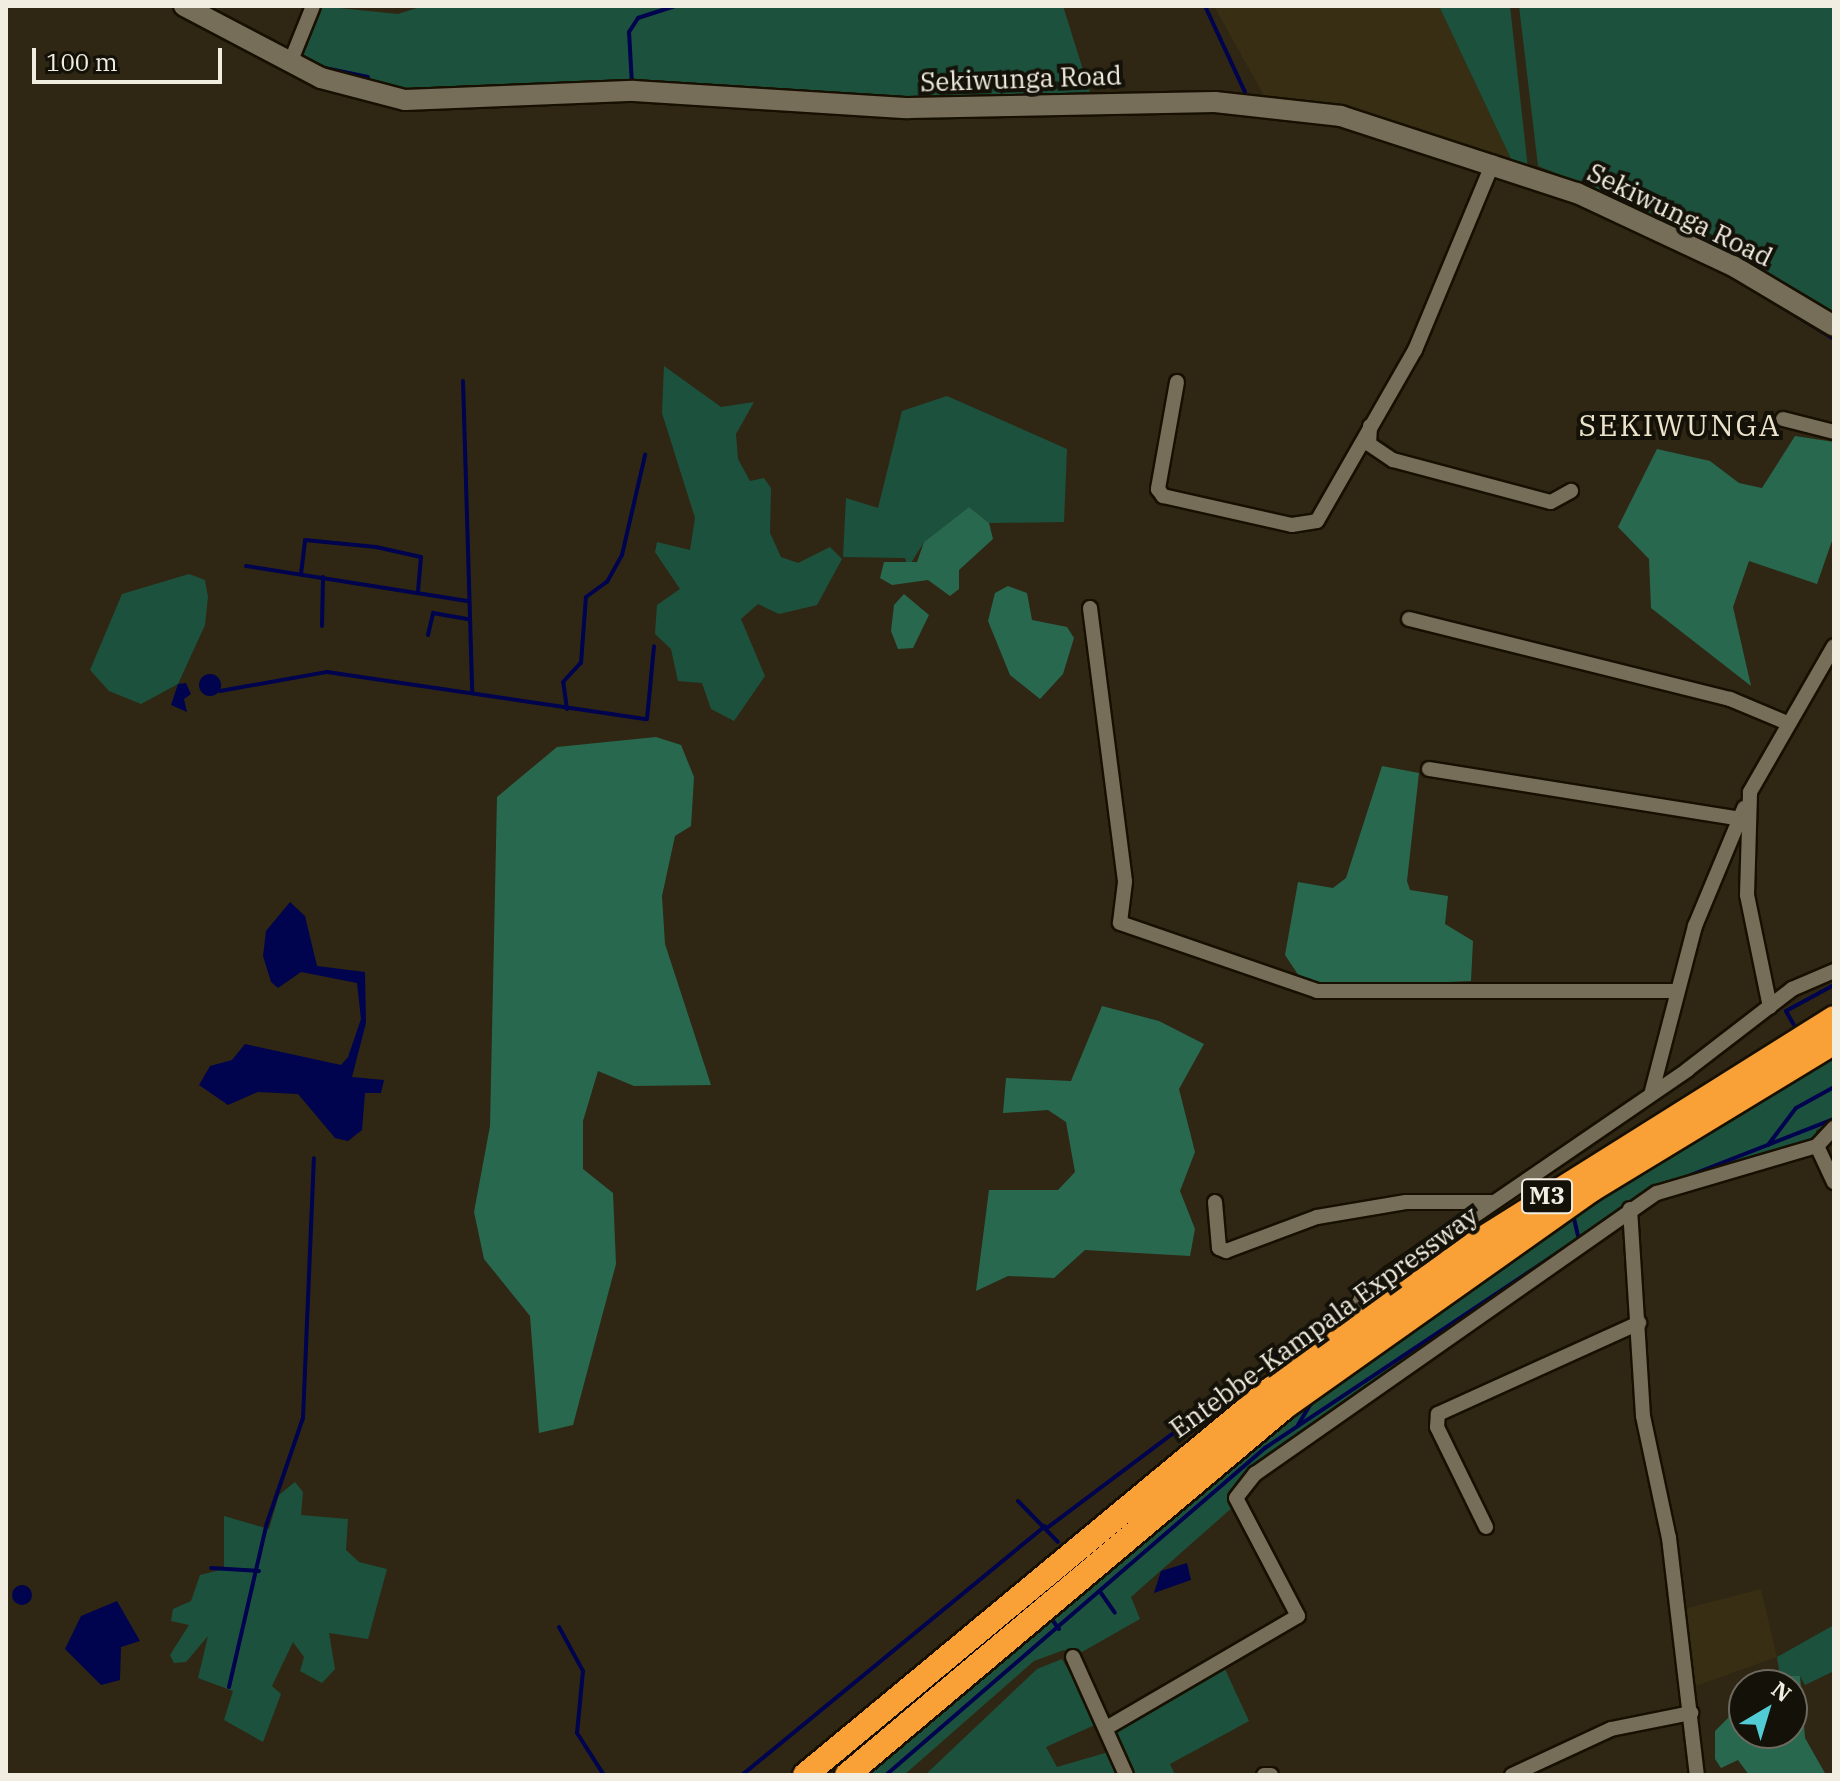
<!DOCTYPE html>
<html>
<head>
<meta charset="utf-8">
<style>
  body { margin:0 }
  #map { position:relative; width:1840px; height:1781px; overflow:hidden; background:#2f2714; font-family:"IBM Plex Serif",serif }
  div>[style] { position:absolute }
  [style*='--x'] { left:calc(var(--x)*1px); top:calc(var(--y)*1px); width:calc(var(--w)*1px); rotate:calc(var(--a)*1deg) }
  .built>* { inset:0; background:#372e13 }
  .green>* { inset:0; background:#1c523d }
  .forest>* { inset:0; background:#28684f }
  .water>* { inset:0; background:#00034d }
  .round { border-radius:50% }
  .stream>* { height:4px; margin:-2px; padding:0 2px; transform-origin:2px; border-radius:2px; background:#00034d }
  .roads { filter:drop-shadow(2px 0 #171001) drop-shadow(-2px 0 #171001) drop-shadow(0 2px #171001) drop-shadow(0 -2px #171001) }
  .minor>* { height:14px; margin:-7px; padding:0 7px; transform-origin:7px; border-radius:7px; background:#776e59 }
  .secondary>* { height:20px; margin:-10px; padding:0 10px; transform-origin:10px; border-radius:10px; background:#776e59 }
  .motorway>* { height:24px; margin:-12px; padding:0 12px; transform-origin:12px; border-radius:12px; background:#f9a137 }
  span { translate:-50% -50%; white-space:nowrap; text-align:center; line-height:1.15; -webkit-text-stroke:8px #141108; paint-order:stroke }
  .shield-label span { padding:2px 6px; background:#141108; border:2px solid; border-radius:6px; -webkit-text-stroke-width:0 }
  .shield-label { font-size:24px; color:#f2ede1; font-weight:700 }
  .street-label { font-size:26px; color:#f2ede1 }
  .quarter-label { font-size:30px; color:#ece3cb; letter-spacing:2px }
  .frame { position:absolute; inset:0; border:8px solid #f2ede1; pointer-events:none }
  .north { position:absolute; left:1728px; top:1669px; width:80px; height:80px; box-sizing:border-box; background:#141108; border:2px solid #6d695f; border-radius:50%; rotate:38deg; font-size:22px; font-weight:700; line-height:32px; text-align:center; color:#f2ede1 }
  .north::after { content:''; display:block; margin:auto; width:28px; height:36px; background:#51ccd4; clip-path:polygon(50% 0,100% 100%,50% 72%,0 100%) }
  .scale { position:absolute; left:32px; top:48px; width:190px; height:36px; box-sizing:border-box; border:4px solid #f2ede1; border-top:0; padding-left:10px; font-size:24px; line-height:28px; white-space:nowrap; color:#f2ede1; -webkit-text-stroke:6px #141108; paint-order:stroke }
</style>
</head>
<body>
<div id="map">
  <div class="built">
    <i style="clip-path:polygon(1214px 6px,1439px 6px,1513px 163px,1266px 99px)"></i>
    <i style="clip-path:polygon(1761px 1589px,1777px 1657px,1693px 1687px,1680px 1610px)"></i>
  </div>
  <div class="green">
    <i style="clip-path:polygon(319px 6px,398px 14px,423px 6px,1063px 6px,1090px 92px,931px 99px,415px 94px,296px 60px)"></i>
    <i style="clip-path:polygon(1439px 6px,1510px 6px,1528px 169px,1513px 163px)"></i>
    <i style="clip-path:polygon(1519px 6px,1834px 6px,1834px 315px,1603px 192px,1538px 166px)"></i>
    <i style="clip-path:polygon(664px 366px,721px 407px,754px 402px,736px 434px,738px 459px,750px 481px,764px 478px,771px 488px,770px 533px,781px 557px,798px 563px,830px 547px,842px 559px,817px 605px,779px 614px,758px 604px,741px 619px,765px 676px,734px 721px,711px 709px,702px 683px,678px 681px,671px 649px,655px 634px,657px 605px,680px 589px,655px 552px,657px 542px,690px 550px,695px 518px,662px 413px)"></i>
    <i style="clip-path:polygon(947px 396px,1067px 449px,1064px 522px,989px 523px,969px 507px,924px 542px,908px 568px,905px 558px,843px 557px,846px 498px,878px 508px,902px 411px)"></i>
    <i style="clip-path:polygon(189px 574px,205px 580px,208px 597px,205px 625px,178px 684px,141px 704px,109px 691px,90px 670px,122px 594px)"></i>
    <i style="clip-path:polygon(1834px 1052px,1834px 1124px,1816px 1130px,1819px 1149px,1686px 1185px,1603px 1221px,1468px 1329px,1250px 1471px,1234px 1506px,1131px 1597px,1140px 1619px,1073px 1657px,1064px 1650px,1034px 1661px,904px 1775px,864px 1775px,1254px 1444px,1489px 1270px)"></i>
    <i style="clip-path:polygon(295px 1482px,303px 1492px,301px 1515px,348px 1519px,346px 1550px,359px 1562px,387px 1569px,368px 1639px,329px 1633px,335px 1669px,322px 1683px,300px 1671px,304px 1657px,293px 1642px,272px 1686px,281px 1694px,263px 1742px,224px 1720px,233px 1691px,198px 1678px,208px 1636px,186px 1662px,174px 1663px,170px 1655px,189px 1625px,171px 1621px,173px 1609px,191px 1601px,200px 1575px,224px 1569px,224px 1516px,269px 1529px,279px 1495px)"></i>
    <i style="clip-path:polygon(1834px 1625px,1834px 1671px,1805px 1685px,1800px 1676px,1780px 1676px,1777px 1657px)"></i>
    <i style="clip-path:polygon(1062px 1659px,1099px 1723px,1046px 1747px,1057px 1767px,1112px 1751px,1122px 1775px,925px 1775px,1037px 1669px)"></i>
    <i style="clip-path:polygon(1224px 1667px,1249px 1721px,1170px 1764px,1175px 1775px,1130px 1775px,1113px 1729px)"></i>
  </div>
  <div class="forest">
    <i style="clip-path:polygon(1795px 436px,1834px 442px,1834px 535px,1817px 584px,1749px 561px,1733px 607px,1751px 686px,1651px 608px,1649px 559px,1618px 527px,1657px 449px,1710px 461px,1739px 483px,1762px 488px)"></i>
    <i style="clip-path:polygon(969px 507px,989px 523px,993px 539px,959px 570px,959px 589px,950px 596px,928px 580px,892px 585px,880px 578px,884px 562px,917px 562px,924px 542px)"></i>
    <i style="clip-path:polygon(1008px 586px,1027px 593px,1032px 620px,1067px 627px,1074px 638px,1063px 674px,1040px 699px,1010px 675px,988px 621px,995px 593px)"></i>
    <i style="clip-path:polygon(904px 594px,929px 615px,913px 648px,898px 649px,891px 631px,894px 605px)"></i>
    <i style="clip-path:polygon(656px 737px,681px 745px,694px 777px,691px 826px,675px 836px,662px 896px,665px 944px,711px 1085px,634px 1086px,598px 1071px,583px 1121px,583px 1169px,613px 1193px,616px 1264px,573px 1425px,539px 1433px,530px 1316px,484px 1259px,474px 1212px,490px 1126px,497px 797px,557px 747px)"></i>
    <i style="clip-path:polygon(1382px 766px,1419px 773px,1407px 881px,1410px 890px,1448px 896px,1445px 924px,1473px 941px,1471px 981px,1330px 987px,1301px 979px,1285px 955px,1298px 882px,1333px 888px,1346px 878px)"></i>
    <i style="clip-path:polygon(1102px 1006px,1159px 1021px,1204px 1044px,1179px 1089px,1195px 1152px,1180px 1191px,1195px 1229px,1190px 1256px,1085px 1250px,1054px 1278px,1008px 1276px,976px 1291px,989px 1190px,1058px 1190px,1075px 1172px,1066px 1122px,1048px 1110px,1003px 1113px,1006px 1078px,1071px 1081px)"></i>
    <i style="clip-path:polygon(1772px 1676px,1800px 1676px,1805px 1738px,1826px 1775px,1749px 1775px,1738px 1760px,1721px 1768px,1715px 1759px,1715px 1731px,1728px 1718px,1731px 1694px,1744px 1689px,1744px 1733px,1792px 1733px,1792px 1685px,1754px 1685px)"></i>
  </div>
  <div class="water">
    <i class="round" style="left:199px;top:674px;width:22px;height:22px"></i>
    <i style="clip-path:polygon(186px 683px,191px 694px,184px 699px,187px 712px,171px 705px,178px 684px)"></i>
    <i style="clip-path:polygon(290px 902px,305px 916px,317px 966px,365px 972px,366px 1023px,352px 1077px,384px 1080px,381px 1093px,365px 1093px,362px 1130px,348px 1141px,335px 1138px,298px 1094px,258px 1092px,228px 1105px,199px 1085px,210px 1066px,232px 1060px,245px 1044px,341px 1065px,348px 1057px,361px 1019px,357px 983px,301px 972px,278px 988px,271px 982px,263px 956px,266px 931px)"></i>
    <i style="clip-path:polygon(1187px 1563px,1191px 1580px,1154px 1593px,1161px 1571px)"></i>
    <i class="round" style="left:12px;top:1585px;width:20px;height:20px"></i>
    <i style="clip-path:polygon(117px 1601px,140px 1641px,121px 1647px,120px 1680px,101px 1685px,65px 1649px,81px 1616px)"></i>
  </div>
  <div class="stream">
    <i style="--x:1205;--y:6;--w:95;--a:65.1"></i>
    <i style="--x:320;--y:67;--w:49;--a:11.8"></i>
    <i style="--x:632;--y:85;--w:53;--a:-93.2"></i>
    <i style="--x:629;--y:32;--w:17;--a:-57"></i>
    <i style="--x:638;--y:18;--w:38;--a:-18"></i>
    <i style="--x:1754;--y:290;--w:94;--a:31.5"></i>
    <i style="--x:463;--y:381;--w:311;--a:88.3"></i>
    <i style="--x:246;--y:566;--w:224;--a:9"></i>
    <i style="--x:301;--y:574;--w:34;--a:-83"></i>
    <i style="--x:305;--y:540;--w:71;--a:5.6"></i>
    <i style="--x:376;--y:547;--w:46;--a:12.5"></i>
    <i style="--x:421;--y:557;--w:34;--a:95"></i>
    <i style="--x:322;--y:626;--w:49;--a:-88.8"></i>
    <i style="--x:428;--y:635;--w:23;--a:-77"></i>
    <i style="--x:433;--y:613;--w:36;--a:10"></i>
    <i style="--x:220;--y:691;--w:109;--a:-10.1"></i>
    <i style="--x:327;--y:672;--w:323;--a:8.4"></i>
    <i style="--x:647;--y:719;--w:73;--a:-84.5"></i>
    <i style="--x:567;--y:709;--w:27;--a:-98"></i>
    <i style="--x:563;--y:682;--w:26;--a:-47"></i>
    <i style="--x:581;--y:663;--w:66;--a:-85.7"></i>
    <i style="--x:586;--y:597;--w:26;--a:-36"></i>
    <i style="--x:607;--y:582;--w:31;--a:-61"></i>
    <i style="--x:622;--y:555;--w:103;--a:-77"></i>
    <i style="--x:1794;--y:1025;--w:16;--a:-120"></i>
    <i style="--x:1786;--y:1011;--w:55;--a:-28.4"></i>
    <i style="--x:1768;--y:1145;--w:46;--a:-52.9"></i>
    <i style="--x:1796;--y:1108;--w:43;--a:-28.9"></i>
    <i style="--x:1673;--y:1182;--w:173;--a:-21.4"></i>
    <i style="--x:1573;--y:1214;--w:22;--a:77"></i>
    <i style="--x:1298;--y:1425;--w:26;--a:-59"></i>
    <i style="--x:1018;--y:1501;--w:57;--a:45.7"></i>
    <i style="--x:1047;--y:1528;--w:308;--a:-36.9"></i>
    <i style="--x:1293;--y:1343;--w:37;--a:-35"></i>
    <i style="--x:1323;--y:1322;--w:12;--a:5"></i>
    <i style="--x:211;--y:1568;--w:48;--a:3.6"></i>
    <i style="--x:1101;--y:1593;--w:24;--a:55"></i>
    <i style="--x:1050;--y:1617;--w:15;--a:53"></i>
    <i style="--x:559;--y:1627;--w:50;--a:61.4"></i>
    <i style="--x:583;--y:1671;--w:62;--a:95.5"></i>
    <i style="--x:577;--y:1733;--w:50;--a:57.3"></i>
    <i style="--x:229;--y:1687;--w:168;--a:-77"></i>
    <i style="--x:267;--y:1523;--w:111;--a:-71.1"></i>
    <i style="--x:303;--y:1418;--w:260;--a:-87.6"></i>
    <i style="--x:742;--y:1775;--w:392;--a:-39.4"></i>
    <i style="--x:886;--y:1775;--w:501;--a:-40.79"></i>
    <i style="--x:1265;--y:1448;--w:418;--a:-33.7"></i>
  </div>
  <div class="roads">
    <div class="minor">
      <i style="--x:290;--y:63;--w:61;--a:-68"></i>
      <i style="--x:1177;--y:382;--w:109;--a:100.1"></i>
      <i style="--x:1158;--y:489;--w:9;--a:54"></i>
      <i style="--x:1163;--y:496;--w:132;--a:12.7"></i>
      <i style="--x:1292;--y:525;--w:25;--a:-9"></i>
      <i style="--x:1317;--y:521;--w:197;--a:-60.2"></i>
      <i style="--x:1415;--y:350;--w:203;--a:-67.4"></i>
      <i style="--x:1783;--y:419;--w:53;--a:14.3"></i>
      <i style="--x:1370;--y:426;--w:18;--a:93"></i>
      <i style="--x:1369;--y:444;--w:29;--a:34"></i>
      <i style="--x:1393;--y:460;--w:163;--a:14.9"></i>
      <i style="--x:1551;--y:502;--w:23;--a:-29"></i>
      <i style="--x:1090;--y:608;--w:276;--a:82.7"></i>
      <i style="--x:1125;--y:882;--w:41;--a:97"></i>
      <i style="--x:1120;--y:923;--w:208;--a:19"></i>
      <i style="--x:1317;--y:991;--w:360;--a:0"></i>
      <i style="--x:1409;--y:619;--w:331;--a:14"></i>
      <i style="--x:1730;--y:699;--w:60;--a:22.7"></i>
      <i style="--x:1429;--y:769;--w:315;--a:9.1"></i>
      <i style="--x:1770;--y:1007;--w:114;--a:-101.6"></i>
      <i style="--x:1747;--y:895;--w:103;--a:-88.3"></i>
      <i style="--x:1750;--y:792;--w:168;--a:-60.1"></i>
      <i style="--x:1652;--y:1091;--w:171;--a:-75.4"></i>
      <i style="--x:1695;--y:926;--w:128;--a:-67.4"></i>
      <i style="--x:1817;--y:1146;--w:25;--a:-47"></i>
      <i style="--x:1215;--y:1202;--w:46;--a:85"></i>
      <i style="--x:1219;--y:1248;--w:8;--a:23"></i>
      <i style="--x:1226;--y:1251;--w:97;--a:-20.5"></i>
      <i style="--x:1317;--y:1217;--w:90;--a:-9.6"></i>
      <i style="--x:1406;--y:1202;--w:85;--a:0"></i>
      <i style="--x:1630;--y:1209;--w:207;--a:86.4"></i>
      <i style="--x:1643;--y:1416;--w:125;--a:78"></i>
      <i style="--x:1669;--y:1538;--w:239;--a:83.3"></i>
      <i style="--x:1345;--y:1333;--w:38;--a:-65"></i>
      <i style="--x:1361;--y:1298;--w:39;--a:-40"></i>
      <i style="--x:1391;--y:1273;--w:359;--a:-34.4"></i>
      <i style="--x:1687;--y:1070;--w:133;--a:-37.6"></i>
      <i style="--x:1792;--y:989;--w:46;--a:-23.2"></i>
      <i style="--x:1486;--y:1527;--w:111;--a:-116.1"></i>
      <i style="--x:1437;--y:1427;--w:13;--a:-86"></i>
      <i style="--x:1438;--y:1414;--w:221;--a:-24.4"></i>
      <i style="--x:1073;--y:1657;--w:129;--a:65.8"></i>
      <i style="--x:1108;--y:1727;--w:220;--a:-30.3"></i>
      <i style="--x:1298;--y:1616;--w:133;--a:-117.7"></i>
      <i style="--x:1236;--y:1498;--w:31;--a:-52"></i>
      <i style="--x:1255;--y:1474;--w:490;--a:-35"></i>
      <i style="--x:1657;--y:1193;--w:167;--a:-16.4"></i>
      <i style="--x:1817;--y:1146;--w:40;--a:65"></i>
      <i style="--x:1264;--y:1775;--w:7;--a:0"></i>
      <i style="--x:1512;--y:1775;--w:109;--a:-24.9"></i>
      <i style="--x:1611;--y:1729;--w:82;--a:-11.3"></i>
    </div>
    <div class="secondary">
      <i style="--x:184;--y:6;--w:155;--a:27.7"></i>
      <i style="--x:321;--y:78;--w:87;--a:14.7"></i>
      <i style="--x:405;--y:100;--w:229;--a:-2.3"></i>
      <i style="--x:634;--y:91;--w:275;--a:3.6"></i>
      <i style="--x:908;--y:108;--w:307;--a:-1.1"></i>
      <i style="--x:1215;--y:102;--w:127;--a:6.3"></i>
      <i style="--x:1341;--y:116;--w:248;--a:18.1"></i>
      <i style="--x:1577;--y:193;--w:174;--a:25.1"></i>
      <i style="--x:1735;--y:267;--w:115;--a:30.8"></i>
    </div>
    <div class="motorway">
      <i style="--x:805;--y:1775;--w:605;--a:-39.64"></i>
      <i style="--x:1271;--y:1389;--w:249;--a:-35.5"></i>
      <i style="--x:1474;--y:1244;--w:425;--a:-32.1"></i>
      <i style="--x:847;--y:1775;--w:573;--a:-40.05"></i>
      <i style="--x:1286;--y:1406;--w:374;--a:-35.3"></i>
      <i style="--x:1591;--y:1190;--w:285;--a:-31.3"></i>
    </div>
  </div>
  <div class="shield-label">
    <span style="left:1547px;top:1196px">M3</span>
  </div>
  <div class="street-label">
    <span style="left:1021px;top:79px;rotate:-2deg">Sekiwunga Road</span>
    <span style="left:1680px;top:215px;rotate:26deg">Sekiwunga Road</span>
    <span style="left:1324px;top:1322px;rotate:-36deg">Entebbe-Kampala Expressway</span>
  </div>
  <div class="quarter-label">
    <span style="left:1680px;top:425px">SEKIWUNGA</span>
  </div>
  <div class="frame"></div>
  <div class="north">N</div>
  <div class="scale">100 m</div>
</div>
</body>
</html>
